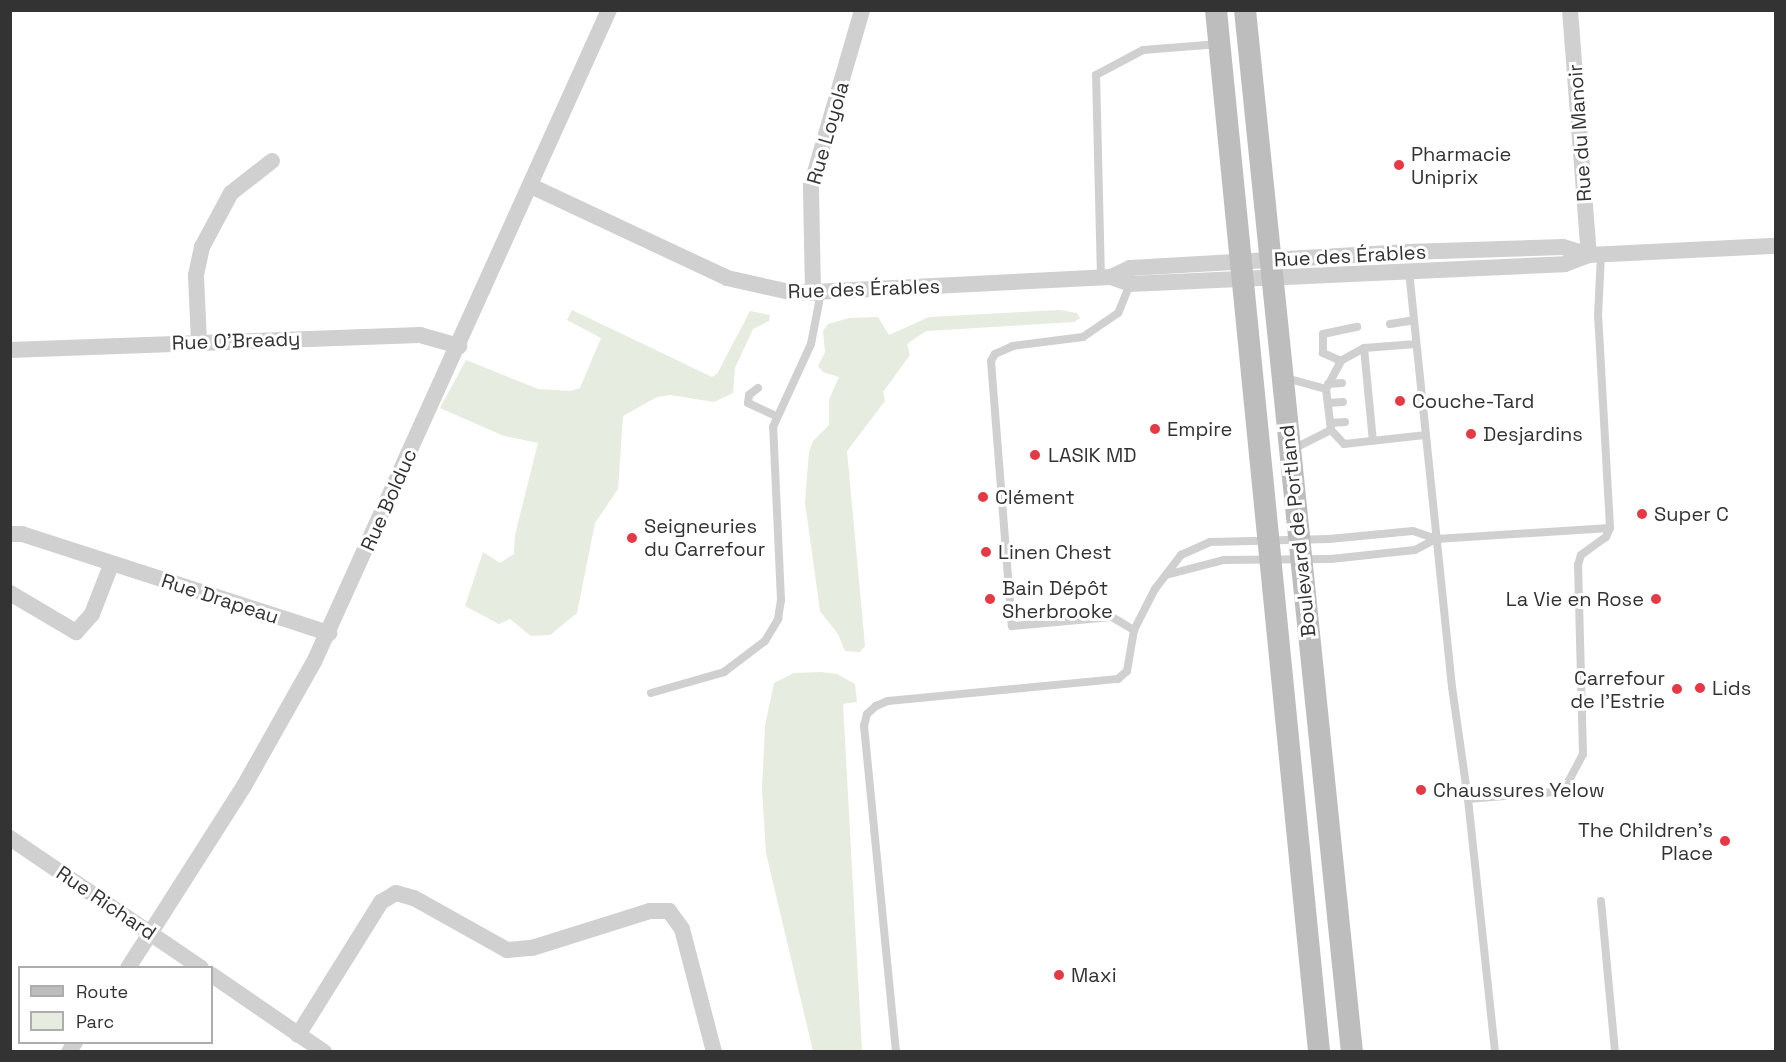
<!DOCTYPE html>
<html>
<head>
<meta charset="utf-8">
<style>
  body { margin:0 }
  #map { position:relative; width:1786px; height:1062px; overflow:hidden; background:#fff; font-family:"Space Grotesk",sans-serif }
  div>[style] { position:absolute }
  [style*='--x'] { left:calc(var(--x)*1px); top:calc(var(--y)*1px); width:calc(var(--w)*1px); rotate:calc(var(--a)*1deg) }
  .green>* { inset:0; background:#e6ecdf }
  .lane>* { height:8px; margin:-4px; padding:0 4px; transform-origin:4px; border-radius:4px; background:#d0d0d0 }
  .street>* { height:16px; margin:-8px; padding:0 8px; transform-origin:8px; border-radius:8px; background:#d0d0d0 }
  .secondary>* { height:22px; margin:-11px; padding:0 11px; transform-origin:11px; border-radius:11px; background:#bdbdbd }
  .dots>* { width:16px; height:16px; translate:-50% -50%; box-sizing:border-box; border:3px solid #fff; border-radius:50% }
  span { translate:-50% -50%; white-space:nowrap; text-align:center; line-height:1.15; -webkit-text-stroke:6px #fff; paint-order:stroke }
  .street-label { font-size:20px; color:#333 }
  .poi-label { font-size:20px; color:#333 }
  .left { translate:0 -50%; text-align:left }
  .right { translate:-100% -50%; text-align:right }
  .frame { position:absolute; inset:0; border:12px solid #333; pointer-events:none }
  .legend { position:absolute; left:18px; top:966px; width:195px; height:78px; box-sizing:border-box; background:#fff; border:2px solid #adadad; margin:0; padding:8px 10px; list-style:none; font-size:18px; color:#333 }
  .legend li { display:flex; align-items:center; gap:12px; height:30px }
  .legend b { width:30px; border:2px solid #adadad }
</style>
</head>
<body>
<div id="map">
  <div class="green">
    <i style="clip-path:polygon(572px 310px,712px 377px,717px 374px,750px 311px,770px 315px,769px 321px,753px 329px,735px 368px,733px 393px,714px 402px,670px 395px,657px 397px,623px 416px,618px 489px,595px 523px,577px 613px,550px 635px,531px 636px,510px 619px,499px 624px,465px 606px,483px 552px,500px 563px,514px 554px,515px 535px,538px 443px,504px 436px,440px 408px,466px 360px,538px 389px,571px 391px,580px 388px,601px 338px,567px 320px)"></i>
    <i style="clip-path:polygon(1060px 310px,1077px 313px,1080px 318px,1074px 322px,926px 331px,907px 344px,910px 355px,883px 392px,885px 401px,847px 451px,865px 646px,860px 652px,845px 651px,838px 634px,820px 611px,805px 502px,809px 452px,813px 441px,829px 425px,829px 400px,839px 377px,823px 372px,818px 366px,825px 352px,823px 331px,828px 324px,849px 318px,878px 317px,889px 335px,929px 317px)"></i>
    <i style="clip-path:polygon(821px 672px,837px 674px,855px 684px,857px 702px,843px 704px,862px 1051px,813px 1051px,766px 853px,762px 790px,765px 726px,774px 683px,794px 673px)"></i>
  </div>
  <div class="lane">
    <i style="--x:1409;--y:271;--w:418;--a:84.1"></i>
    <i style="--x:1452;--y:687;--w:113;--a:81.9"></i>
    <i style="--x:1468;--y:799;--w:254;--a:83.9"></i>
    <i style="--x:1101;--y:278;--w:203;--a:-91.4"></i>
    <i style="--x:1096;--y:75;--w:53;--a:-28"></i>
    <i style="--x:1143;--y:50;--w:76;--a:-4.5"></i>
    <i style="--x:1130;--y:284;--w:31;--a:112"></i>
    <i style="--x:1118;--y:313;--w:42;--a:145.6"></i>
    <i style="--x:1083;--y:337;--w:71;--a:172.7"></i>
    <i style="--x:1013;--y:346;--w:20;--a:156"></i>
    <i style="--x:995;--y:354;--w:8;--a:120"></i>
    <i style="--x:991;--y:361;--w:266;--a:85.5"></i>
    <i style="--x:1012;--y:626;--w:100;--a:-5.1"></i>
    <i style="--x:1112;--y:617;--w:26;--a:31"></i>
    <i style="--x:1390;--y:324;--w:24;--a:-9"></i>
    <i style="--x:1416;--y:344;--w:52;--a:175.6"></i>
    <i style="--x:1364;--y:348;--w:26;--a:151"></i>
    <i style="--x:1341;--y:361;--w:32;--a:118"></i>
    <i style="--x:1326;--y:389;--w:41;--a:83"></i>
    <i style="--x:1331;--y:430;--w:19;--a:47"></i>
    <i style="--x:1344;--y:444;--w:81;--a:-6.3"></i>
    <i style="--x:1364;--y:348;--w:93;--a:84.5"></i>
    <i style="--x:1341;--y:361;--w:20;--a:-156"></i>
    <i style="--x:1323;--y:353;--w:19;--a:-90"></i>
    <i style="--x:1323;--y:334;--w:35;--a:-12"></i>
    <i style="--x:1286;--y:378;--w:41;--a:15.4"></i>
    <i style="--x:1328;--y:384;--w:14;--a:-4"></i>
    <i style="--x:758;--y:388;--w:11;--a:142"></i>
    <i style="--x:749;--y:395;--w:8;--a:97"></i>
    <i style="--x:748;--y:403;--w:31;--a:25"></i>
    <i style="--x:1328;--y:403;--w:15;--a:-4"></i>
    <i style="--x:1330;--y:423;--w:15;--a:-4"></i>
    <i style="--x:1293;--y:449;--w:42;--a:-26.6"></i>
    <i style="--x:1166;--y:575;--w:60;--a:-14.5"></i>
    <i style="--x:1224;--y:560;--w:107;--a:-0.5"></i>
    <i style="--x:1331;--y:559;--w:84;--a:-6.1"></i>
    <i style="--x:1415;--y:550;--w:24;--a:-28"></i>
    <i style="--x:651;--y:693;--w:76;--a:-16"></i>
    <i style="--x:724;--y:672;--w:51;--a:-37.1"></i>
    <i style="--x:765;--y:641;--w:26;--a:-59"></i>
    <i style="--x:778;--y:619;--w:19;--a:-81"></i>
    <i style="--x:781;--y:600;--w:173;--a:-92.6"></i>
    <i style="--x:773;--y:427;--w:91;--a:-65.4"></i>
    <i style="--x:811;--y:344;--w:53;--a:-79.1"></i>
    <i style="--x:1468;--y:799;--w:87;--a:-4.6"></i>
    <i style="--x:1555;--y:792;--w:11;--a:-22"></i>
    <i style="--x:1565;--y:788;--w:38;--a:-62"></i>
    <i style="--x:1583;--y:754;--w:189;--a:-91.5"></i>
    <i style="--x:1578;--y:565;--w:10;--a:-73"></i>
    <i style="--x:1581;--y:555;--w:31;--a:-36"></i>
    <i style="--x:1606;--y:537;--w:10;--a:-66"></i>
    <i style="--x:1610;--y:528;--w:212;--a:-93.2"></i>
    <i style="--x:1598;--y:316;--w:61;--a:-87.2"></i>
    <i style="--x:1601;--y:901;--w:152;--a:84.7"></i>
    <i style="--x:896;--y:1052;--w:328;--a:-95.6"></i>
    <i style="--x:864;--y:726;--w:12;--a:-76"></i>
    <i style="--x:867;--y:714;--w:12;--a:-42"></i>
    <i style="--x:876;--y:706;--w:13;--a:-23"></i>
    <i style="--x:888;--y:701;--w:231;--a:-5.5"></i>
    <i style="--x:1118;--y:679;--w:12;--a:-42"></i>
    <i style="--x:1127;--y:671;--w:42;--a:-80.3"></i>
    <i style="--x:1134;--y:630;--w:46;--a:-62.9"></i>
    <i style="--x:1155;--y:589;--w:43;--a:-52.6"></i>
    <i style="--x:1181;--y:555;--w:32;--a:-24"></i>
    <i style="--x:1210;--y:542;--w:119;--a:-1.4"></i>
    <i style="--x:1329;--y:539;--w:84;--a:-5.4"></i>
    <i style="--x:1413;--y:531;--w:24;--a:19"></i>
    <i style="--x:1436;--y:539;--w:174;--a:-3.6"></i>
  </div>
  <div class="street">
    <i style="--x:1570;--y:10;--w:246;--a:85.6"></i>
    <i style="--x:531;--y:186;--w:217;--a:25.1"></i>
    <i style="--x:727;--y:278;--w:69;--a:12.6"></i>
    <i style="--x:794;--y:293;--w:317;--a:-2.9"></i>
    <i style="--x:1111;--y:277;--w:20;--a:20"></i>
    <i style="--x:1130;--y:284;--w:435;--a:-2.6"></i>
    <i style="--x:1565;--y:264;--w:26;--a:-21"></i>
    <i style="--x:1589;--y:255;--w:187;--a:-2.8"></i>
    <i style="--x:1111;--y:277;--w:21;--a:-25"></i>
    <i style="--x:1130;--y:268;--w:277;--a:-3.3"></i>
    <i style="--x:1407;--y:252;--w:156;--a:-1.8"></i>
    <i style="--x:1563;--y:247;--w:27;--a:17"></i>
    <i style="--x:813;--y:293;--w:107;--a:-91.1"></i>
    <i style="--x:811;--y:186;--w:183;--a:-73.8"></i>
    <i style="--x:199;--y:342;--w:67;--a:-92.6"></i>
    <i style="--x:196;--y:275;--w:29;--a:-78"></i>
    <i style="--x:202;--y:247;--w:61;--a:-61.8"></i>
    <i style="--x:231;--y:193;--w:52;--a:-38"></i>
    <i style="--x:10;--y:350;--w:410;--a:-2.1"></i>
    <i style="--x:420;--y:335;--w:41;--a:15.8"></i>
    <i style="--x:10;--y:534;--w:12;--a:0"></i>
    <i style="--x:22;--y:534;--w:323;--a:17.9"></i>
    <i style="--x:10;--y:593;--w:77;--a:30.6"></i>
    <i style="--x:76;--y:632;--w:24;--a:-48"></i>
    <i style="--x:92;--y:614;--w:53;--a:-68.8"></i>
    <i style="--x:10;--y:838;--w:231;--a:34.2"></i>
    <i style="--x:128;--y:968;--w:216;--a:-57.5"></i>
    <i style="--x:244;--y:786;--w:142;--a:-60.6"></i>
    <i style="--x:314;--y:662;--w:716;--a:-65.66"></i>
    <i style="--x:212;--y:975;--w:136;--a:34.5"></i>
    <i style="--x:298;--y:1035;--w:157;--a:-58"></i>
    <i style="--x:381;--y:902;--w:17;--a:-31"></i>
    <i style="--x:396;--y:893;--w:19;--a:16"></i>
    <i style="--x:414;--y:898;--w:107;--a:29.2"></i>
    <i style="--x:507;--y:950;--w:25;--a:-5"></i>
    <i style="--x:532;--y:948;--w:124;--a:-17.4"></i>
    <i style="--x:650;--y:911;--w:19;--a:0"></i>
    <i style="--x:669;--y:911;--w:22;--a:54"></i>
    <i style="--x:682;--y:929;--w:127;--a:75.4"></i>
    <i style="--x:69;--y:1052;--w:12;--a:-59"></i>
  </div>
  <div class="secondary">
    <i style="--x:1216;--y:10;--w:1047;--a:84.35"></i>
    <i style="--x:1245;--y:10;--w:1047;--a:84.14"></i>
  </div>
  <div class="dots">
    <i style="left:1399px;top:165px;background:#e63946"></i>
    <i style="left:1400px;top:401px;background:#e63946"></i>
    <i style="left:1155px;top:429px;background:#e63946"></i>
    <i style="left:1471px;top:434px;background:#e63946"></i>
    <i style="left:1035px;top:455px;background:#e63946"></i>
    <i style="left:983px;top:497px;background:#e63946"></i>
    <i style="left:1642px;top:514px;background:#e63946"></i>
    <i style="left:632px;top:538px;background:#e63946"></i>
    <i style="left:986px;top:552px;background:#e63946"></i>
    <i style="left:990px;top:599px;background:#e63946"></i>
    <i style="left:1656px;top:599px;background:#e63946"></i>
    <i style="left:1700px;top:688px;background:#e63946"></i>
    <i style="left:1677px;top:689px;background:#e63946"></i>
    <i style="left:1421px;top:790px;background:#e63946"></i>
    <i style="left:1725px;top:841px;background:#e63946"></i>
    <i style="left:1059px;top:975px;background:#e63946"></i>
  </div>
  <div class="street-label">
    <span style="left:828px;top:133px;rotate:-74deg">Rue Loyola</span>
    <span style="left:1580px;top:133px;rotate:-94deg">Rue du Manoir</span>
    <span style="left:1350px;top:256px;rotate:-3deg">Rue des Érables</span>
    <span style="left:864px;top:289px;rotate:-2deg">Rue des Érables</span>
    <span style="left:236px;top:341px;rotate:-2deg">Rue O'Bready</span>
    <span style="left:389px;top:500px;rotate:-66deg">Rue Bolduc</span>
    <span style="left:1298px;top:531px;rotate:-96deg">Boulevard de Portland</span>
    <span style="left:220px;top:599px;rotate:18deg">Rue Drapeau</span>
    <span style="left:106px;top:903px;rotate:34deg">Rue Richard</span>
  </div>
  <div class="poi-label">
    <span class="left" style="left:1411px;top:166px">Pharmacie<br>Uniprix</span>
    <span class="left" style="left:1412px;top:401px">Couche-Tard</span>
    <span class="left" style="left:1167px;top:429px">Empire</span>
    <span class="left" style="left:1483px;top:434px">Desjardins</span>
    <span class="left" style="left:1048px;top:455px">LASIK MD</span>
    <span class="left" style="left:995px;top:497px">Clément</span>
    <span class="left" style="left:1654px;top:514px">Super C</span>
    <span class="left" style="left:644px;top:538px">Seigneuries<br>du Carrefour</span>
    <span class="left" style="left:998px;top:552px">Linen Chest</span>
    <span class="left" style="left:1002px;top:600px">Bain Dépôt<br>Sherbrooke</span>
    <span class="right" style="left:1644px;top:599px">La Vie en Rose</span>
    <span class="right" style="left:1665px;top:690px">Carrefour<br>de l'Estrie</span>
    <span class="left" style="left:1712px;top:688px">Lids</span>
    <span class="left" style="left:1433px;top:790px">Chaussures Yelow</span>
    <span class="right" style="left:1713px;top:842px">The Children's<br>Place</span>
    <span class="left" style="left:1071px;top:975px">Maxi</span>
  </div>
  <div class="frame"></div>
  <ul class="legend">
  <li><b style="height:8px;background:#bdbdbd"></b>Route</li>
  <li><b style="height:16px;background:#e6ecdf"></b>Parc</li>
  </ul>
</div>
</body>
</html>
